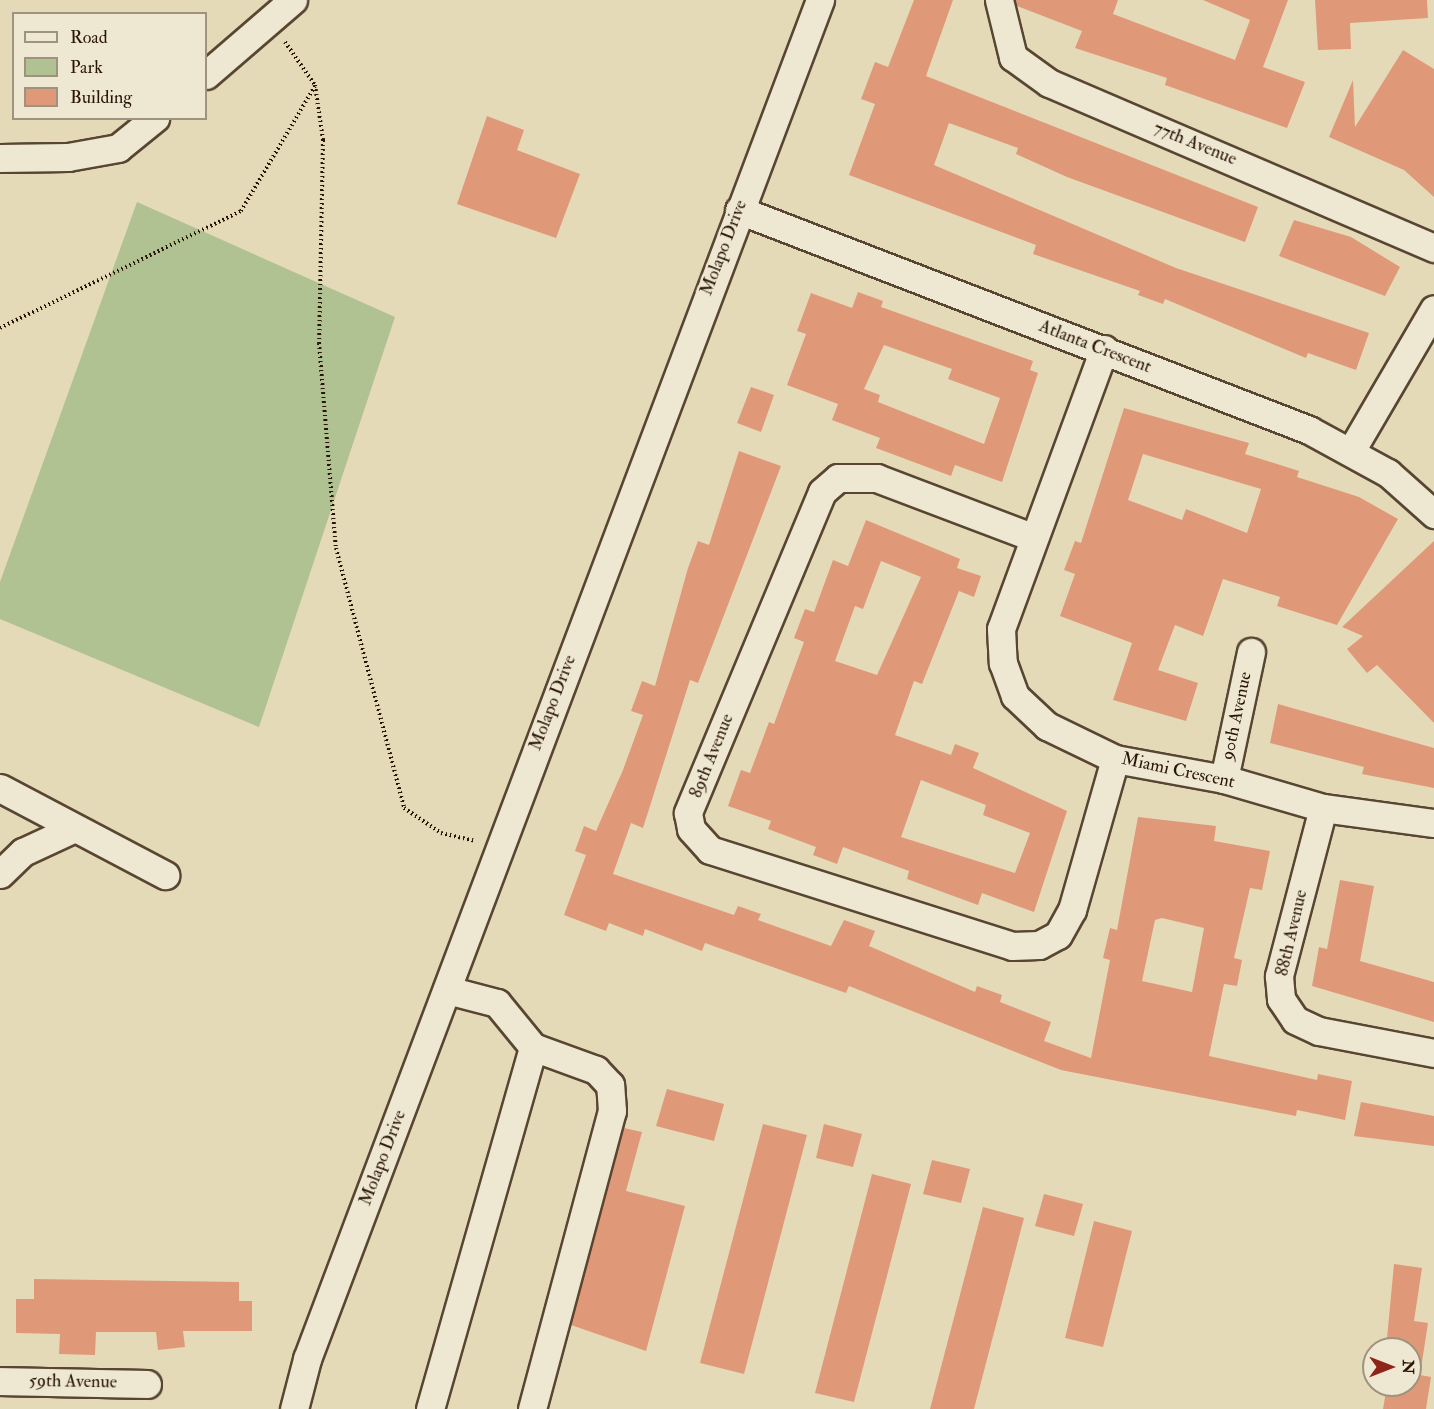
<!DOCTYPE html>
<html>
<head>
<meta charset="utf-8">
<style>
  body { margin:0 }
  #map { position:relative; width:1434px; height:1409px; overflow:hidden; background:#e5dab8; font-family:"IM FELL Double Pica",serif }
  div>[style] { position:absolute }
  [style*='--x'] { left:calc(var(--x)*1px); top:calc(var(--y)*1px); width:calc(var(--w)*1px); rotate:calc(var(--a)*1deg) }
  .green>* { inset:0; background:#b0c192 }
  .building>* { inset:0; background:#df9979 }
  .path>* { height:4px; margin-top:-2px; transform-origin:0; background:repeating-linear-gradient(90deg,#291506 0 1.5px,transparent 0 4.5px) }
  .roads { filter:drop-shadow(2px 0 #584632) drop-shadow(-2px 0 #584632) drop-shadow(0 2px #584632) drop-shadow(0 -2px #584632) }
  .minor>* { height:27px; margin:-13.5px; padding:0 13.5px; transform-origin:13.5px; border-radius:13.5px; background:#eee7d1 }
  span { translate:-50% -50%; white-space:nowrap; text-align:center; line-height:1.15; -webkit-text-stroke:4.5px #eee7d1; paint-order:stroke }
  .street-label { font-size:18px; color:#291506 }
  .legend { position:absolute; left:12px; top:12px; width:195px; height:108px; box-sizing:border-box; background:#eee7d1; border:2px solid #9f9380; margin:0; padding:8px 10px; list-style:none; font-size:18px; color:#291506 }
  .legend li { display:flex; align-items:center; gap:12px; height:30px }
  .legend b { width:30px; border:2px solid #9f9380 }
  .north { position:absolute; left:1362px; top:1337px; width:60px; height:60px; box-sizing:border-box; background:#eee7d1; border:2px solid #9f9380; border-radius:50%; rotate:90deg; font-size:16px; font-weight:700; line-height:24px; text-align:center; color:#291506 }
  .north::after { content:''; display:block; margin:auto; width:21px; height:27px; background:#8f2418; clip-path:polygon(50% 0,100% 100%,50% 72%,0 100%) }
</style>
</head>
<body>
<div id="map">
  <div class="green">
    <i style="clip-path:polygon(137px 202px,395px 317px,259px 727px,0 619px,0 582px)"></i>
  </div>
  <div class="building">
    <i style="clip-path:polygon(914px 0,953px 0,926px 76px,1258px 207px,1245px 242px,1067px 177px,1016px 154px,1018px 148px,949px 123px,934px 165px,1176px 268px,1369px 333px,1356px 370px,1308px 353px,1306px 358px,1165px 299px,1163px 304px,1138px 295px,1140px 291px,1033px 254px,1036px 245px,849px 175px,875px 104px,861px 99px,875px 62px,888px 67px)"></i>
    <i style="clip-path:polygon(1015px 0,1118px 0,1113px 14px,1235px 60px,1250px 20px,1203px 0,1288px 0,1263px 67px,1305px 82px,1287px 128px,1165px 85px,1167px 78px,1075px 48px,1082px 31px,1017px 6px)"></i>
    <i style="clip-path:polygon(1315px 0,1427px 0,1428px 18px,1350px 23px,1351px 49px,1318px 50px)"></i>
    <i style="clip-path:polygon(1403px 50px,1434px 69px,1434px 197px,1404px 170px,1329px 137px,1353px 80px,1355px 127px)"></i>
    <i style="clip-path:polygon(487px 116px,524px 130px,517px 150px,580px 174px,556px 238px,457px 204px)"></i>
    <i style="clip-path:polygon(1294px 220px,1351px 237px,1400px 267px,1385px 296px,1279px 256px)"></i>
    <i style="clip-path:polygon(evenodd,858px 292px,883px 301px,881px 307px,1033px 361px,1030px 370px,1038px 373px,1002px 482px,955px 465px,951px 476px,876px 448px,880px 438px,832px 420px,838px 404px,787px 385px,806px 334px,797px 331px,811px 293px,852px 308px,858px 292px,884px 345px,952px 369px,948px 379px,1000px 398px,984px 444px,878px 402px,880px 395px,864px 389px,884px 345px)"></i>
    <i style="clip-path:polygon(751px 387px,774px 395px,761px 432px,737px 423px)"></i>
    <i style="clip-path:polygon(evenodd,1124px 408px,1249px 443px,1245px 454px,1299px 471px,1297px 477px,1359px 497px,1398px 519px,1337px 625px,1277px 606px,1280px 597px,1223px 579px,1203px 636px,1175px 625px,1158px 670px,1198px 683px,1186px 721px,1113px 700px,1132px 643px,1060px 616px,1075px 574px,1064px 570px,1075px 541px,1081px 543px,1124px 408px,1143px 454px,1261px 489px,1247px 533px,1186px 509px,1182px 520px,1128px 500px,1143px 454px)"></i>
    <i style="clip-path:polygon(evenodd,739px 451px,781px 466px,698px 683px,690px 680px,643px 828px,631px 823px,613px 874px,734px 915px,738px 906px,761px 914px,758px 920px,831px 946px,844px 920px,875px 931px,869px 946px,975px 992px,977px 986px,1002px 995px,1000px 1002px,1051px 1022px,1044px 1041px,1091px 1058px,1110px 960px,1103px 958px,1110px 928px,1117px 930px,1138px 817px,1216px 826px,1214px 841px,1270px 851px,1262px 890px,1250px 888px,1234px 958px,1242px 960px,1237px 986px,1224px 984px,1209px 1056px,1317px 1080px,1318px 1074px,1352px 1081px,1345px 1120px,1297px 1110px,1296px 1116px,1061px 1070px,849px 986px,846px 993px,705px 943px,702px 951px,645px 929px,643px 936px,609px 923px,606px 931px,564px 915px,586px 855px,575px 851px,584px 826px,596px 831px,623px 770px,643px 715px,631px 711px,642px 681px,655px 686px,688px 568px,698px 541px,709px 545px,739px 451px,1162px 918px,1204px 928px,1192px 992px,1142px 981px,1155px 920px,1162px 918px)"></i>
    <i style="clip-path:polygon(evenodd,866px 520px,960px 559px,957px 568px,981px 576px,974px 597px,959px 591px,922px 684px,914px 681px,895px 735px,951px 755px,955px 744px,979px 753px,973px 768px,1067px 811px,1034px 912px,982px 893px,978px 905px,907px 879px,909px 871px,843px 847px,837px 864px,813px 855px,816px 847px,768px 829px,771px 821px,728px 806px,741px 770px,750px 773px,769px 722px,774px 724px,804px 642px,794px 638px,805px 609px,814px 612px,833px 560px,848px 566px,866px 520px,881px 561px,921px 577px,877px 675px,835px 661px,855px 606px,863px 609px,881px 561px,866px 520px,921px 780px,986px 805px,983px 815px,1030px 833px,1015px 873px,901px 837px,921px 780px)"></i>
    <i style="clip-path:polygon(1434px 541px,1434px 723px,1377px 665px,1367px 673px,1347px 649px,1363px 636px,1342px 627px)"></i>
    <i style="clip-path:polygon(1278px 704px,1434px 748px,1434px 788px,1362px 774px,1364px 767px,1270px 743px)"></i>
    <i style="clip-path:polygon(1340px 880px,1374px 886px,1360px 961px,1434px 982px,1434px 1022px,1312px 986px,1319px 947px,1327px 949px)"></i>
    <i style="clip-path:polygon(667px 1089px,724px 1104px,714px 1141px,656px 1126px)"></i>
    <i style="clip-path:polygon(1361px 1102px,1434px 1116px,1434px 1146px,1354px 1136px)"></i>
    <i style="clip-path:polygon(763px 1124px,807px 1135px,744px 1374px,700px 1363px)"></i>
    <i style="clip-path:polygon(824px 1124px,862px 1134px,853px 1167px,816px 1158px)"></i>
    <i style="clip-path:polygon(624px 1128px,642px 1132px,626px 1191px,685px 1206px,646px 1351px,571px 1325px)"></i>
    <i style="clip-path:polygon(932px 1160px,970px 1169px,961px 1203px,923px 1194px)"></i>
    <i style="clip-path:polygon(872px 1174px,911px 1184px,854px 1402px,815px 1393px)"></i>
    <i style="clip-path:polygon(1044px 1194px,1083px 1204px,1074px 1236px,1035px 1226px)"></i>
    <i style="clip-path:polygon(983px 1207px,1024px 1218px,974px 1409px,930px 1409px)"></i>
    <i style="clip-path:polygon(1094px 1221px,1132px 1231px,1103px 1347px,1065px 1338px)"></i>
    <i style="clip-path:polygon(1394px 1264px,1422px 1268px,1414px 1321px,1428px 1323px,1420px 1375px,1431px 1377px,1426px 1409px,1383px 1409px,1387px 1385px,1410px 1385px,1410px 1349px,1386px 1349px)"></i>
    <i style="clip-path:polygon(34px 1279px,239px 1282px,239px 1301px,252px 1301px,252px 1331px,183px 1331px,185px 1347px,158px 1350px,156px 1332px,96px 1332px,95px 1355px,59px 1354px,60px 1334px,16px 1333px,16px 1299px,34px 1299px)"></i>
  </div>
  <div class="path">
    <i style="--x:285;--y:42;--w:52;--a:55.1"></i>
    <i style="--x:315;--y:85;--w:56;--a:81.7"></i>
    <i style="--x:323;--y:140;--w:203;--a:91.1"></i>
    <i style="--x:319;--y:343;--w:206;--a:85.3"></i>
    <i style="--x:336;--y:548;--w:269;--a:75.3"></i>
    <i style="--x:404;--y:808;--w:45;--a:34"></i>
    <i style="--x:441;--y:833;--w:35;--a:13"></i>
    <i style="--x:0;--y:328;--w:268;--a:-25.9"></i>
    <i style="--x:241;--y:211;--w:145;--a:-59.4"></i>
  </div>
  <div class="roads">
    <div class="minor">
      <i style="--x:999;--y:0;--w:59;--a:76.2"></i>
      <i style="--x:1013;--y:57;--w:44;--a:35.8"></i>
      <i style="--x:1049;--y:83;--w:419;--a:23.2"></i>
      <i style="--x:206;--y:75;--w:115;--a:-40.8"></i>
      <i style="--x:0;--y:158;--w:68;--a:-0.8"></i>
      <i style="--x:68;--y:157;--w:51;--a:-10.2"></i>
      <i style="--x:118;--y:148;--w:48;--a:-39"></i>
      <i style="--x:739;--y:210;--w:611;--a:21.1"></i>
      <i style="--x:1309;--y:430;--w:90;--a:28.6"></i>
      <i style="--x:1388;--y:473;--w:62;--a:41.7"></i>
      <i style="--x:1104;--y:349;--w:298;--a:110.2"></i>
      <i style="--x:1001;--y:629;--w:34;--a:87"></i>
      <i style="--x:1003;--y:663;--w:35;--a:70"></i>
      <i style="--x:1015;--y:696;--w:44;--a:43.2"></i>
      <i style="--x:1047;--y:726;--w:76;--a:25.9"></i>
      <i style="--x:1115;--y:759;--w:111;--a:10.4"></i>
      <i style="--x:1224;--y:779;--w:103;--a:16.3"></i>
      <i style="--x:1323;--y:808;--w:112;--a:7.7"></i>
      <i style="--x:1351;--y:451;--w:164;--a:-59.7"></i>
      <i style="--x:1032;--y:537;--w:166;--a:-159.2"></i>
      <i style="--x:877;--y:478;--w:39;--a:180"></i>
      <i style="--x:838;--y:478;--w:21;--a:139"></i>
      <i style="--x:822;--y:492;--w:348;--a:112.7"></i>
      <i style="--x:688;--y:813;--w:16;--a:79"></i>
      <i style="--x:691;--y:829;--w:28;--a:48"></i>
      <i style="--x:710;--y:850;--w:317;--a:17.6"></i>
      <i style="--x:1012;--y:946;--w:27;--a:-2"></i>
      <i style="--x:1039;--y:945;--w:21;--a:-28"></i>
      <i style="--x:1058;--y:935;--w:29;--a:-61"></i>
      <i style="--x:1072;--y:910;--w:157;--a:-74.1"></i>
      <i style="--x:1224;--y:779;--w:130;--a:-78"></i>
      <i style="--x:0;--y:788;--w:187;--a:27.8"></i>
      <i style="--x:1323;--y:808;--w:174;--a:104.7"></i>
      <i style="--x:1279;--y:976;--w:23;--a:85"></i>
      <i style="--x:1281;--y:999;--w:25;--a:56"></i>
      <i style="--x:1295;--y:1020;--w:26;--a:25"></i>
      <i style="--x:1319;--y:1031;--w:117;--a:10.8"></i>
      <i style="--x:0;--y:874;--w:32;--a:-44"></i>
      <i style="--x:23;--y:852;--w:57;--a:-24.8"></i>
      <i style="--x:0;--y:1381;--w:147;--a:1.2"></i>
      <i style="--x:294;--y:1409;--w:52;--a:-75.4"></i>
      <i style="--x:307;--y:1359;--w:1453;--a:-69.32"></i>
      <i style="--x:430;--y:1409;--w:376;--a:-74.1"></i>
      <i style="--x:533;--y:1047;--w:57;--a:-129.3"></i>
      <i style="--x:497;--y:1003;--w:52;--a:-165.4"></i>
      <i style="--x:532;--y:1409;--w:309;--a:-75"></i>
      <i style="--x:612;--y:1111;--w:26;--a:-94"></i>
      <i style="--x:610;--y:1085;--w:21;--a:-133"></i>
      <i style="--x:596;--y:1070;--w:67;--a:-159.9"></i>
    </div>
  </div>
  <div class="street-label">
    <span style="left:1195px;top:144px;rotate:22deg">77th Avenue</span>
    <span style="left:724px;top:248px;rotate:-69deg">Molapo Drive</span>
    <span style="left:1095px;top:347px;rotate:21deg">Atlanta Crescent</span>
    <span style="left:553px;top:703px;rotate:-69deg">Molapo Drive</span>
    <span style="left:1237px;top:716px;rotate:-78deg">90th Avenue</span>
    <span style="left:712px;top:756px;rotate:-68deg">89th Avenue</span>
    <span style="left:1178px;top:771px;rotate:12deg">Miami Crescent</span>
    <span style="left:1292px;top:933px;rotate:-77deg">88th Avenue</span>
    <span style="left:383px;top:1158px;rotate:-69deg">Molapo Drive</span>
    <span style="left:73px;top:1382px;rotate:1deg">59th Avenue</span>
  </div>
  <ul class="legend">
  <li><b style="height:8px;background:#eee7d1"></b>Road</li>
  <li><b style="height:16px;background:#b0c192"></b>Park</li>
  <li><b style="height:16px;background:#df9979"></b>Building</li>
  </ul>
  <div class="north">N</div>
</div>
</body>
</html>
